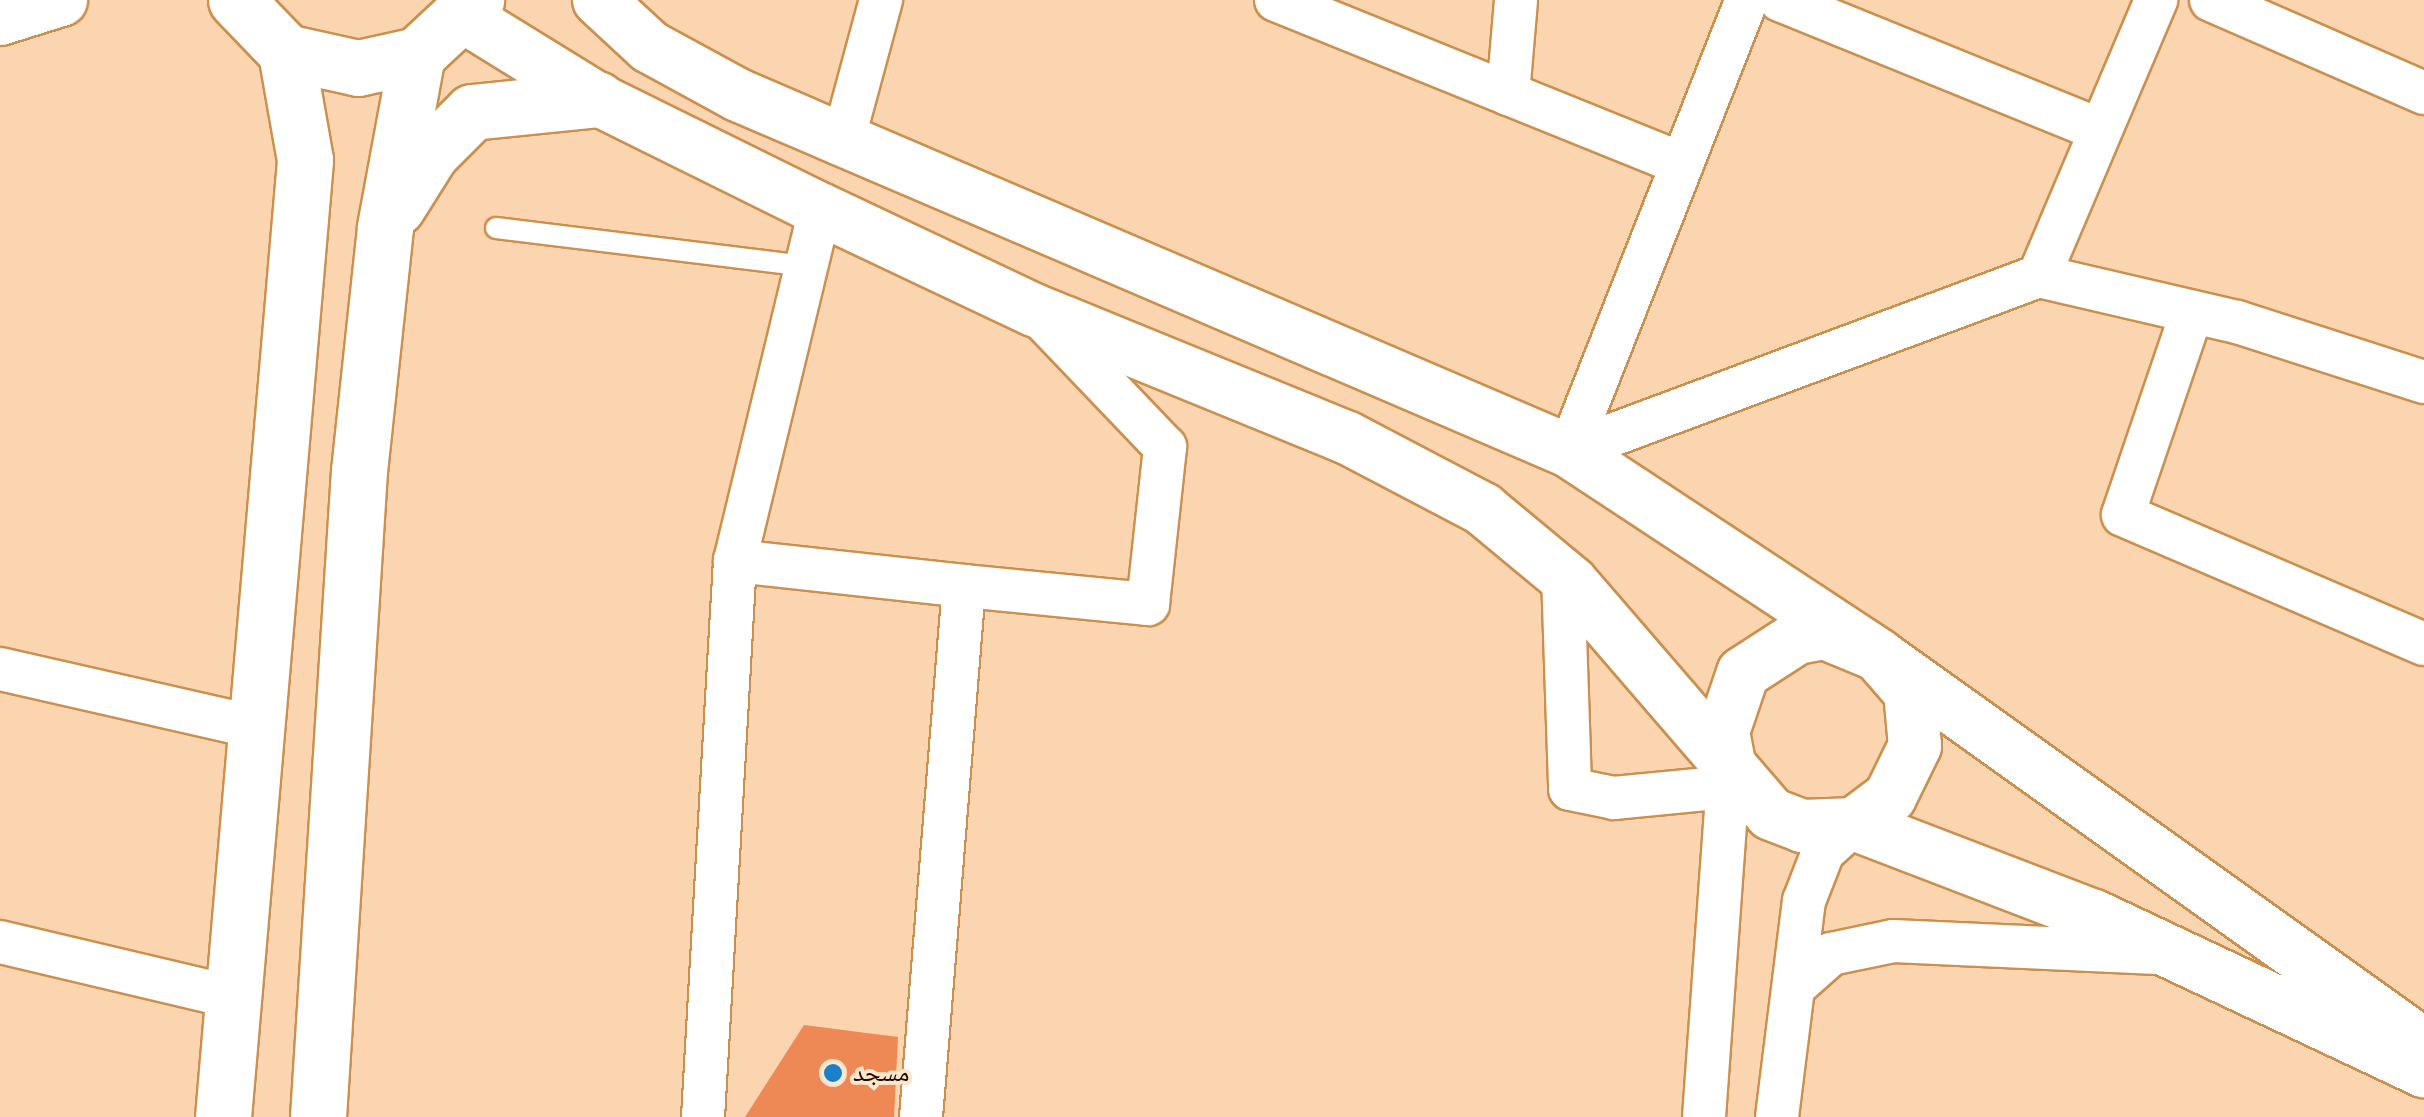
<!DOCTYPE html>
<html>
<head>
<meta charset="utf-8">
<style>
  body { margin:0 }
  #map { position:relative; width:2424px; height:1117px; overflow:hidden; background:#fbd5af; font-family:"Times New Roman","Noto Naskh Arabic",serif }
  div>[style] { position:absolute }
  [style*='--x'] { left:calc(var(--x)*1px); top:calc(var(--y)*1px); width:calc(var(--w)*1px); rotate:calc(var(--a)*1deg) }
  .building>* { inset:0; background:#ee8955 }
  .roads { filter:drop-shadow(2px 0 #cb8f4e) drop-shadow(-2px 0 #cb8f4e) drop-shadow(0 2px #cb8f4e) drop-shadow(0 -2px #cb8f4e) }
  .service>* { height:20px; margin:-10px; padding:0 10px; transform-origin:10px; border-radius:10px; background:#fff }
  .minor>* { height:42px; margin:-21px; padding:0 21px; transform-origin:21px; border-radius:21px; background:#fff }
  .tertiary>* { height:52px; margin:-26px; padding:0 26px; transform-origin:26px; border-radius:26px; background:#fff }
  .primary>* { height:55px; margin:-27.5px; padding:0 27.5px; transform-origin:27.5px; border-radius:27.5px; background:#fff }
  .dots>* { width:28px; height:28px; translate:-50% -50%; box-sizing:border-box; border:5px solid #fee5cb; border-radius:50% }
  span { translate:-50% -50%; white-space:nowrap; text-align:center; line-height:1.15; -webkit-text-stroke:8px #fee5cb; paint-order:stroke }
  .poi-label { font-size:25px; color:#1c0b00 }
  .left { translate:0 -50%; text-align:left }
</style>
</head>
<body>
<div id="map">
  <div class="building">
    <i style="clip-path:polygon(804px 1025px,898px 1037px,894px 1117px,745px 1117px)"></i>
  </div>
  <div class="roads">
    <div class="service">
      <i style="--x:496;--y:228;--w:313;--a:7"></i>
    </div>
    <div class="minor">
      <i style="--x:1276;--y:0;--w:438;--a:22"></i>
      <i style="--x:1780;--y:0;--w:345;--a:22.1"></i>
      <i style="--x:2211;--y:0;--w:232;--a:23.6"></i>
      <i style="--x:1508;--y:94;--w:94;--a:-85.1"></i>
      <i style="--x:844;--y:137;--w:142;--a:-74.9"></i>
      <i style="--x:2039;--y:276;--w:203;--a:13.1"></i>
      <i style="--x:2237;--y:322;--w:196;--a:17.8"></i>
      <i style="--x:2192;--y:312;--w:214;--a:108.8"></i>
      <i style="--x:2123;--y:515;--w:327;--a:23.2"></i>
      <i style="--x:1569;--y:451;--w:502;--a:-20.42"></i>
      <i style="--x:2039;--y:276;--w:300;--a:-67"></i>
      <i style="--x:1569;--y:451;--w:485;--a:-68.5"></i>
      <i style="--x:735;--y:561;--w:230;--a:6.2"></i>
      <i style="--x:964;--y:586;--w:533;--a:94.63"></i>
      <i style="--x:1563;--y:574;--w:215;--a:88.1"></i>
      <i style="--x:1570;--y:789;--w:45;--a:11.6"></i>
      <i style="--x:1614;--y:798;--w:115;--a:-5.5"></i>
      <i style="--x:964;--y:586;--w:185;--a:5.6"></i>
      <i style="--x:1148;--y:604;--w:158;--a:-83.8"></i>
      <i style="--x:1165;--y:447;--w:181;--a:-133.7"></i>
      <i style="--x:0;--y:669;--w:262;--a:12.8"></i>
      <i style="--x:0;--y:942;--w:239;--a:13.3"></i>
      <i style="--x:1796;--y:985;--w:47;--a:-41.5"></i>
      <i style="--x:1831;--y:954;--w:63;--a:-11.8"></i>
      <i style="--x:1893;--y:941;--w:264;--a:2.6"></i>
      <i style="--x:703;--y:1117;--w:557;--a:-86.71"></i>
      <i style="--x:735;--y:561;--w:362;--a:-76.4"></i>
      <i style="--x:1704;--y:1117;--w:354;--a:-85.9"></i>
      <i style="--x:1777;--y:1117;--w:218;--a:-82.9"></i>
      <i style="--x:1804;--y:901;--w:53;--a:-68.8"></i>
      <i style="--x:1823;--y:852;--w:42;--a:-42.1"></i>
    </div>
    <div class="tertiary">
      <i style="--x:599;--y:0;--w:69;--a:42.7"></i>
      <i style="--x:650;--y:47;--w:100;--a:28.6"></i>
      <i style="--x:738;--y:95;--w:904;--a:23.19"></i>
      <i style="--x:1569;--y:451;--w:370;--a:33.4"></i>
      <i style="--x:1878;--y:655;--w:671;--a:35.54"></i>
      <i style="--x:466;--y:18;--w:154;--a:31.7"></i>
      <i style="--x:597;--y:99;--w:249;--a:26.3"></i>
      <i style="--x:820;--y:209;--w:237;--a:25.3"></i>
      <i style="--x:1034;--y:310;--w:339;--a:22.2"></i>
      <i style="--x:1348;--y:438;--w:153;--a:27.7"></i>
      <i style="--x:1483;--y:509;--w:114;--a:39.7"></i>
      <i style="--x:1571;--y:582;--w:306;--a:49.2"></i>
      <i style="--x:1771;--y:814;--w:33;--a:21"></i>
      <i style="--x:1802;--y:826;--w:52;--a:-2.2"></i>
      <i style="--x:1854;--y:824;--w:45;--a:-36.9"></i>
      <i style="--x:1890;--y:797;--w:57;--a:-63.9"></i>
      <i style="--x:1915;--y:746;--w:54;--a:-95.3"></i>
      <i style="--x:1910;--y:692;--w:49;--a:-130.9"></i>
      <i style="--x:1878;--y:655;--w:57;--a:-157.5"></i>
      <i style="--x:1825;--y:633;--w:28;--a:170"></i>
      <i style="--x:1797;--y:638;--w:64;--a:147.1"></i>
      <i style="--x:1743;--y:673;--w:62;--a:108.7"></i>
      <i style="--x:1723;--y:732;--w:33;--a:79"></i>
      <i style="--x:0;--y:19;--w:64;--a:-17.3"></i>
      <i style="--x:1854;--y:824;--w:257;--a:21"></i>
      <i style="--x:2094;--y:916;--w:365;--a:25.2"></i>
    </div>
    <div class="primary">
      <i style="--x:236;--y:0;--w:72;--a:46.1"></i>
      <i style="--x:286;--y:52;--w:74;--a:12.5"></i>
      <i style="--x:358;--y:68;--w:60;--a:-12.4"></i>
      <i style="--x:417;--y:55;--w:81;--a:-43"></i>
      <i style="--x:397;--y:207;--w:64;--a:-57.8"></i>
      <i style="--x:431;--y:153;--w:58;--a:-45"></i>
      <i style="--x:472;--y:112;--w:126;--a:-5.9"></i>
      <i style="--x:223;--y:1117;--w:961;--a:-85.1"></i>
      <i style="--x:305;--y:160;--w:110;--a:-100"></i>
      <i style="--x:318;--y:1117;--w:647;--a:-86.37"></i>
      <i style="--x:359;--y:471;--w:245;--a:-83.9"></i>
      <i style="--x:385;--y:227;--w:175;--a:-79.5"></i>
    </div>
  </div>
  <div class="dots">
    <i style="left:833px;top:1073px;background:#1a80cb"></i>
  </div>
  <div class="poi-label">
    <span class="left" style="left:853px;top:1073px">مسجد</span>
  </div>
</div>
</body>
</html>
